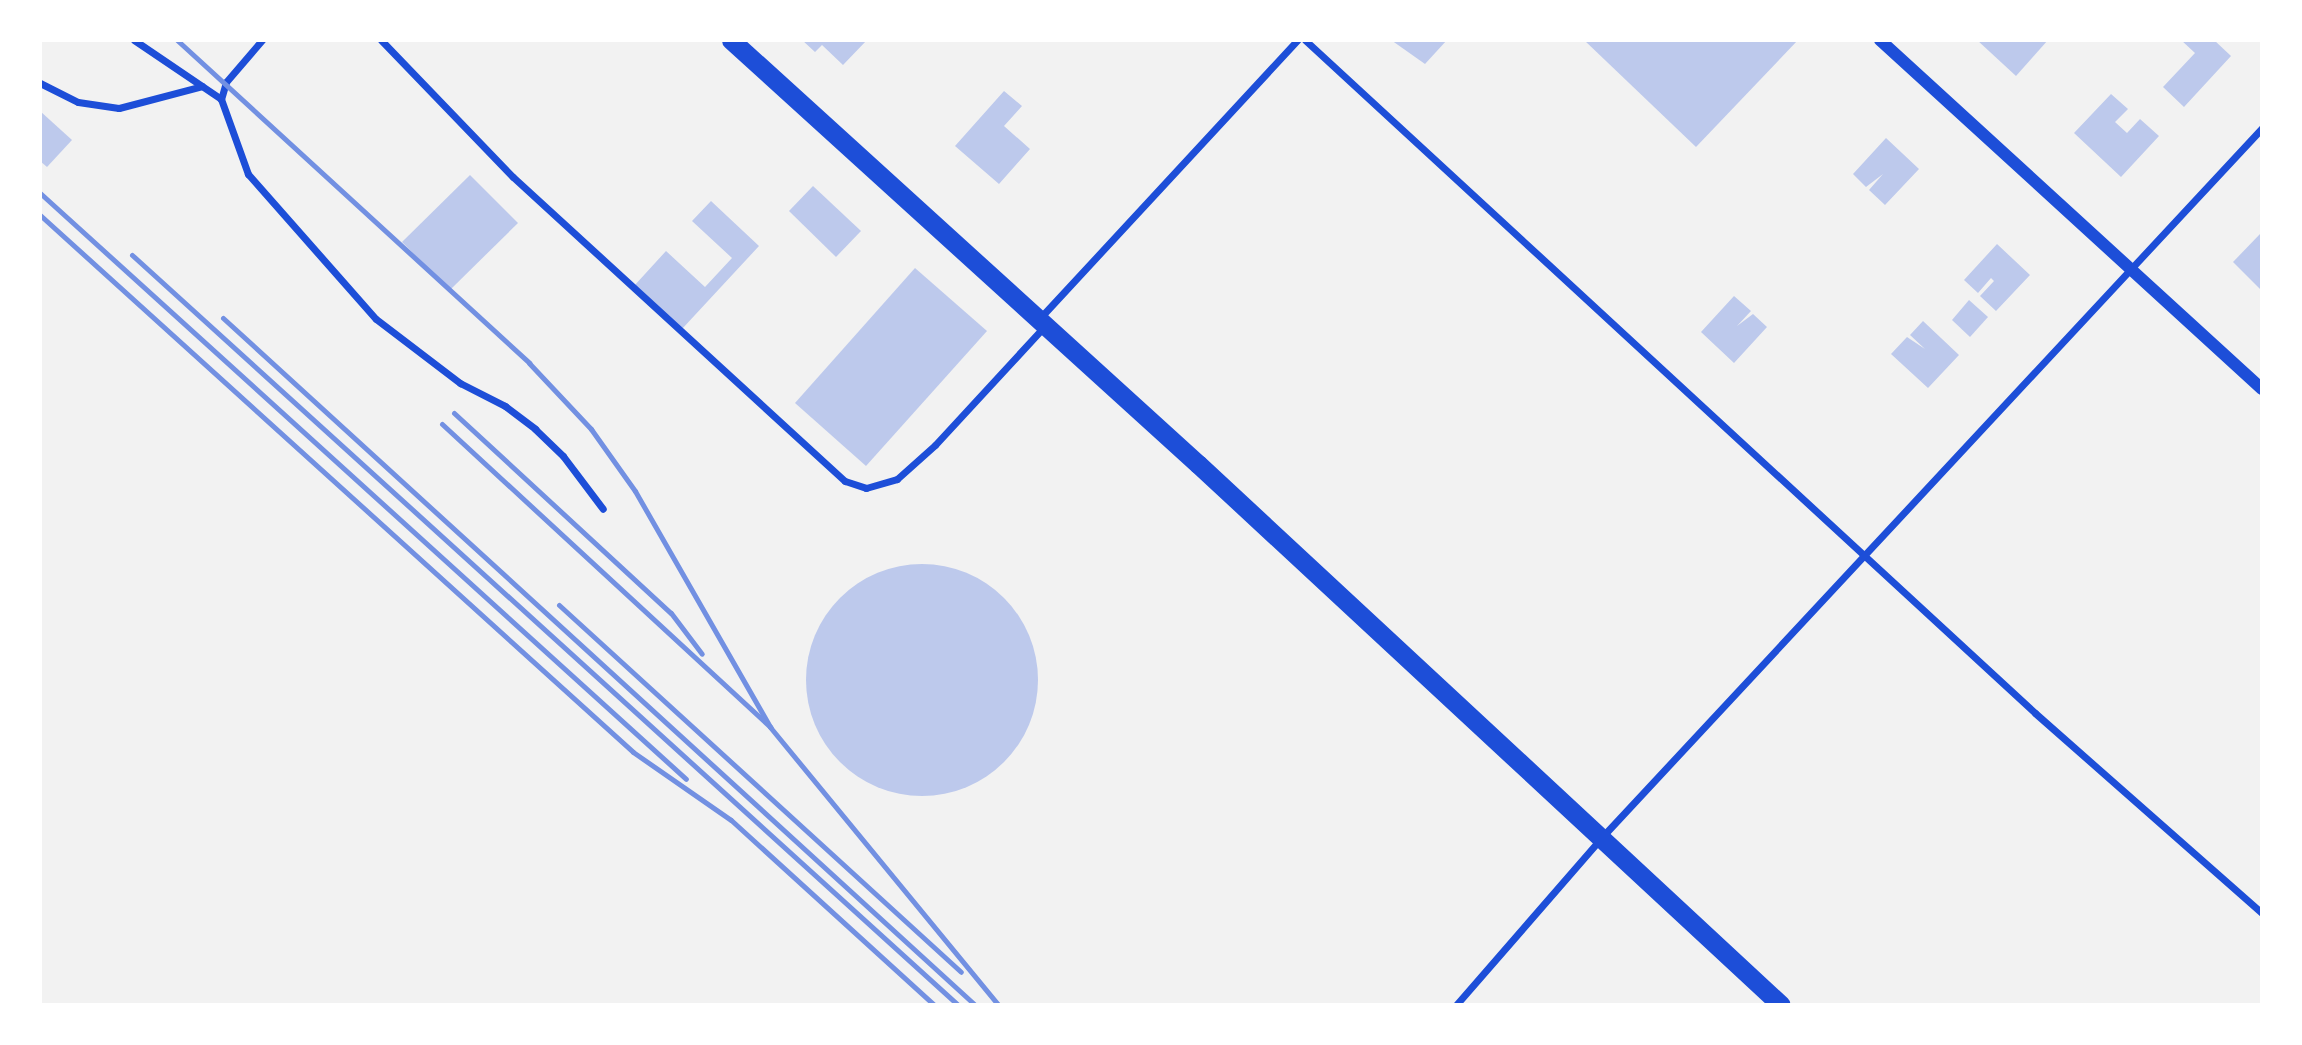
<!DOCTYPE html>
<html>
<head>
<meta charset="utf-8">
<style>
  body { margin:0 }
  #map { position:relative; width:2302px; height:1045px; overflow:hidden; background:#f2f2f2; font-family:Commissioner,sans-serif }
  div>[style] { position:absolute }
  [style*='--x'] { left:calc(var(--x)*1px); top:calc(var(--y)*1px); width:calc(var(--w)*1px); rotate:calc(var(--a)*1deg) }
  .building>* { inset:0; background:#bdc9ec }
  .round { border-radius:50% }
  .minor>* { height:7px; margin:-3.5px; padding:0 3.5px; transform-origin:3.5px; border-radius:3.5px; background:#1d4ed8 }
  .tertiary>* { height:12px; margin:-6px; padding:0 6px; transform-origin:6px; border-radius:6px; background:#1d4ed8 }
  .trunk>* { height:19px; margin:-9.5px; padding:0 9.5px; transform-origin:9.5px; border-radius:9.5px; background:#1d4ed8 }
  .rail>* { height:5px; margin:-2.5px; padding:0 2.5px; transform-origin:2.5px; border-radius:2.5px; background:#7290e2 }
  span { translate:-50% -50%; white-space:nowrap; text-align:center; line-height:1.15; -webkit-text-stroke:5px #fff; paint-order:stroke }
  .frame { position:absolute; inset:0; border:42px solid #fff; pointer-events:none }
</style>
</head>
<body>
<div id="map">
  <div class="building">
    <i style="clip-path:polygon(802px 40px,867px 40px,843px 65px,822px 45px,815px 52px)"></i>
    <i style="clip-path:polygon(1391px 40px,1447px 40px,1425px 64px)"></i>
    <i style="clip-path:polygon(1584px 40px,1798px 40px,1696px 147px)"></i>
    <i style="clip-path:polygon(1977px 40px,2048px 40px,2016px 76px)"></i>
    <i style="clip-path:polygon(2181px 40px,2214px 40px,2231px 56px,2184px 107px,2163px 87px,2195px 53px)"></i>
    <i style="clip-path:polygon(1004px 91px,1022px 106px,1004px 126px,1030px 149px,999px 184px,955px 146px)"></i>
    <i style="clip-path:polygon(2111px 94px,2128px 109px,2115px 122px,2127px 133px,2140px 119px,2159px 136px,2121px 177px,2074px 133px)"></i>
    <i style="clip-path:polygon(40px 111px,72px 140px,47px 167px,40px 161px)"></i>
    <i style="clip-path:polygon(1886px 138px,1919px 169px,1885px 205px,1869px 190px,1883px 174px,1866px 187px,1853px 174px)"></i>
    <i style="clip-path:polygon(470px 175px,518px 223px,450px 290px,402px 242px)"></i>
    <i style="clip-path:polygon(813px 186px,861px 231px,836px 257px,789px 211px)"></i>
    <i style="clip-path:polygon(711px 201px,759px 246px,682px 329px,634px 286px,666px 251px,705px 287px,732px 258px,692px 221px)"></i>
    <i style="clip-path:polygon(2260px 234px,2262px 235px,2262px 291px,2233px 262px)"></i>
    <i style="clip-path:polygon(1997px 244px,2030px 275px,1996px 311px,1980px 296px,1994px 281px,1991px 278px,1978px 293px,1964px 280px)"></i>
    <i style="clip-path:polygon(915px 268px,987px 331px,866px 466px,795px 403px)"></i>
    <i style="clip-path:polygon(1734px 296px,1751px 311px,1737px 326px,1753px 314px,1767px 327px,1734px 363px,1701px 332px)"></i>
    <i style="clip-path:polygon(1969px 300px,1988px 317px,1970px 337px,1952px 320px)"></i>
    <i style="clip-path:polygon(1923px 321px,1959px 355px,1928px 388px,1891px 354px,1907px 337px,1925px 349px,1910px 335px)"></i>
    <i class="round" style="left:806px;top:564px;width:232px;height:232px"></i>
  </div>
  <div class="minor">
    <i style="--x:134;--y:40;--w:105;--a:34.1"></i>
    <i style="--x:262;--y:40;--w:55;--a:130.6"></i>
    <i style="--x:226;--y:82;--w:18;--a:106"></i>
    <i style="--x:221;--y:99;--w:80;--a:70.2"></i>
    <i style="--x:248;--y:174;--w:193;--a:48.6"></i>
    <i style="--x:376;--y:319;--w:106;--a:37.3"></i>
    <i style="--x:460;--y:383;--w:51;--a:27.1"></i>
    <i style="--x:505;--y:406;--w:38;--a:37"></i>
    <i style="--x:535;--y:429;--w:39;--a:44"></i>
    <i style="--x:563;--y:456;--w:66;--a:53"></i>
    <i style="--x:381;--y:40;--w:190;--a:46.1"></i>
    <i style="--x:513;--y:177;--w:450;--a:42.5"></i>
    <i style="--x:845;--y:481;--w:22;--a:18"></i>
    <i style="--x:866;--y:488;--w:32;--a:-16"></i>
    <i style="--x:897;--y:479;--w:51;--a:-41.8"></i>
    <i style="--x:935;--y:445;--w:159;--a:-47.3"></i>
    <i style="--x:1305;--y:40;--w:993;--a:42.67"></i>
    <i style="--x:2035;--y:713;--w:303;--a:41.4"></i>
    <i style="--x:40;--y:83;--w:42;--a:26.6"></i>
    <i style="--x:78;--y:102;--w:41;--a:8.3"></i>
    <i style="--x:119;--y:108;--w:86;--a:-14.8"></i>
    <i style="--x:1040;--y:318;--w:379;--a:-47.2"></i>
    <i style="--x:1456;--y:1005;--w:223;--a:-49"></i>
    <i style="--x:1602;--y:837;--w:969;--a:-47.05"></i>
  </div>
  <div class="tertiary">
    <i style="--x:1880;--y:40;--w:517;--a:42.42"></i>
  </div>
  <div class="trunk">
    <i style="--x:731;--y:40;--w:631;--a:42.24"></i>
    <i style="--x:1198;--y:464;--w:795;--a:42.86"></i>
  </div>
  <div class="rail">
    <i style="--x:177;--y:40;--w:478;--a:42.5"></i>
    <i style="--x:529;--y:363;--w:91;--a:46.8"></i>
    <i style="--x:591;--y:429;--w:76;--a:54.6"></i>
    <i style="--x:635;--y:491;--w:272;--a:60.2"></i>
    <i style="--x:40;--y:193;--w:872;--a:42.21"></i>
    <i style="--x:40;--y:215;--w:800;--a:42.16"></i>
    <i style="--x:633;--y:752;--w:119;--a:34.8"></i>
    <i style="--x:731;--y:820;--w:275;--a:42.3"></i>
    <i style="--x:132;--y:255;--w:1116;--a:42.24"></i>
    <i style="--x:223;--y:318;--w:1019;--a:42.41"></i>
    <i style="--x:454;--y:413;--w:295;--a:42.7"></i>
    <i style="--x:671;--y:613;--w:51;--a:52.9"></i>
    <i style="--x:442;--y:424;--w:447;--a:42.7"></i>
    <i style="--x:770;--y:727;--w:360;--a:50.6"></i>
    <i style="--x:559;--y:605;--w:544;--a:42.39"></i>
  </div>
  <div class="frame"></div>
</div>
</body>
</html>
